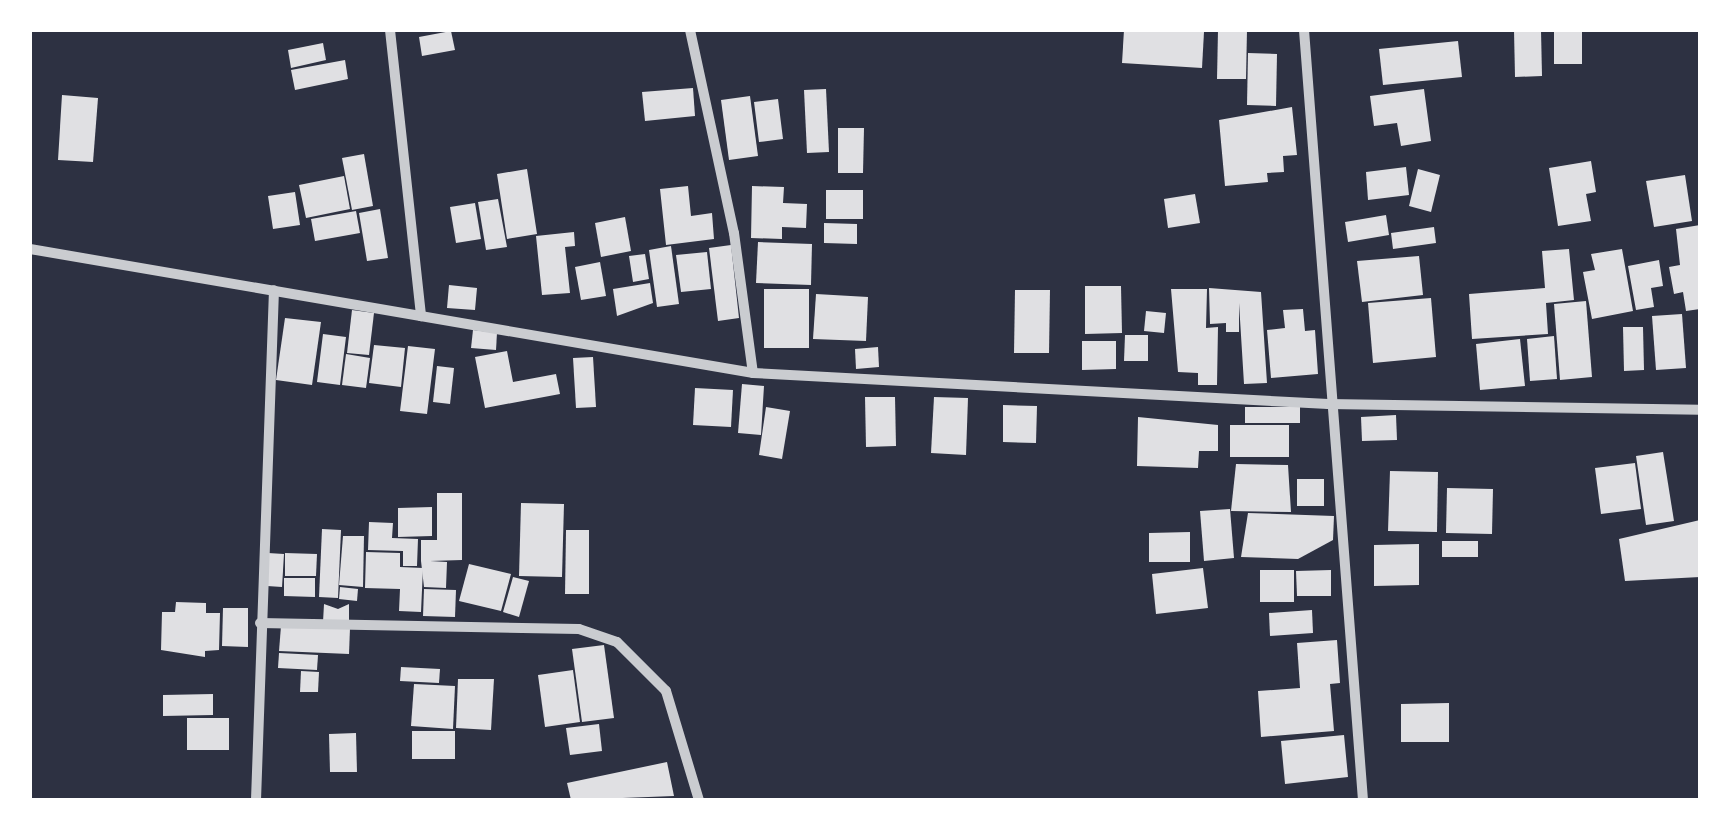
<!DOCTYPE html>
<html>
<head>
<meta charset="utf-8">
<style>
  body { margin:0 }
  #map { position:relative; width:1730px; height:830px; overflow:hidden; background:#2d3142; font-family:"Varela Round",sans-serif }
  div>[style] { position:absolute }
  [style*='--x'] { left:calc(var(--x)*1px); top:calc(var(--y)*1px); width:calc(var(--w)*1px); rotate:calc(var(--a)*1deg) }
  .building>* { inset:0; background:#e0e0e3 }
  .minor>* { height:10px; margin:-5px; padding:0 5px; transform-origin:5px; border-radius:5px; background:#caccd0 }
  span { translate:-50% -50%; white-space:nowrap; text-align:center; line-height:1.15; -webkit-text-stroke:10px #fff; paint-order:stroke }
  .frame { position:absolute; inset:0; border:32px solid #fff; pointer-events:none }
</style>
</head>
<body>
<div id="map">
  <div class="building">
    <i style="clip-path:polygon(1124px 30px,1204px 32px,1202px 68px,1122px 63px)"></i>
    <i style="clip-path:polygon(1218px 30px,1247px 30px,1246px 79px,1217px 79px)"></i>
    <i style="clip-path:polygon(1514px 30px,1541px 30px,1542px 76px,1515px 77px)"></i>
    <i style="clip-path:polygon(1554px 30px,1582px 30px,1582px 64px,1554px 64px)"></i>
    <i style="clip-path:polygon(451px 31px,455px 50px,422px 56px,419px 37px)"></i>
    <i style="clip-path:polygon(1458px 41px,1462px 77px,1383px 85px,1379px 49px)"></i>
    <i style="clip-path:polygon(323px 43px,326px 60px,291px 68px,288px 50px)"></i>
    <i style="clip-path:polygon(1248px 53px,1277px 54px,1276px 106px,1247px 105px)"></i>
    <i style="clip-path:polygon(345px 60px,348px 79px,295px 90px,291px 70px)"></i>
    <i style="clip-path:polygon(693px 88px,695px 116px,645px 121px,642px 92px)"></i>
    <i style="clip-path:polygon(826px 89px,829px 152px,807px 153px,804px 90px)"></i>
    <i style="clip-path:polygon(1424px 89px,1431px 141px,1401px 146px,1397px 123px,1374px 126px,1370px 96px)"></i>
    <i style="clip-path:polygon(62px 95px,98px 98px,93px 162px,58px 160px)"></i>
    <i style="clip-path:polygon(750px 96px,758px 156px,729px 160px,721px 100px)"></i>
    <i style="clip-path:polygon(778px 99px,783px 139px,759px 142px,754px 102px)"></i>
    <i style="clip-path:polygon(1292px 107px,1297px 155px,1283px 156px,1284px 172px,1267px 173px,1268px 182px,1225px 186px,1219px 120px)"></i>
    <i style="clip-path:polygon(838px 128px,864px 128px,863px 173px,838px 173px)"></i>
    <i style="clip-path:polygon(364px 154px,373px 206px,352px 210px,342px 158px)"></i>
    <i style="clip-path:polygon(1591px 161px,1596px 192px,1586px 194px,1591px 221px,1558px 226px,1549px 168px)"></i>
    <i style="clip-path:polygon(1406px 167px,1409px 195px,1368px 200px,1366px 172px)"></i>
    <i style="clip-path:polygon(527px 169px,537px 234px,507px 239px,497px 174px)"></i>
    <i style="clip-path:polygon(1418px 169px,1440px 175px,1431px 212px,1409px 206px)"></i>
    <i style="clip-path:polygon(1685px 175px,1692px 221px,1654px 227px,1646px 181px)"></i>
    <i style="clip-path:polygon(344px 176px,350px 209px,306px 218px,299px 185px)"></i>
    <i style="clip-path:polygon(688px 186px,691px 216px,712px 213px,714px 239px,666px 245px,660px 189px)"></i>
    <i style="clip-path:polygon(752px 186px,784px 187px,783px 203px,807px 204px,806px 228px,782px 227px,782px 239px,751px 238px)"></i>
    <i style="clip-path:polygon(826px 190px,863px 190px,863px 219px,826px 219px)"></i>
    <i style="clip-path:polygon(295px 192px,300px 225px,273px 229px,268px 196px)"></i>
    <i style="clip-path:polygon(1195px 194px,1200px 223px,1168px 228px,1164px 199px)"></i>
    <i style="clip-path:polygon(498px 199px,507px 247px,486px 250px,478px 202px)"></i>
    <i style="clip-path:polygon(475px 203px,481px 239px,456px 243px,450px 207px)"></i>
    <i style="clip-path:polygon(380px 209px,388px 258px,367px 261px,359px 213px)"></i>
    <i style="clip-path:polygon(356px 211px,360px 233px,315px 241px,311px 219px)"></i>
    <i style="clip-path:polygon(1386px 215px,1389px 235px,1348px 242px,1345px 222px)"></i>
    <i style="clip-path:polygon(625px 217px,631px 251px,601px 257px,595px 223px)"></i>
    <i style="clip-path:polygon(824px 223px,857px 224px,857px 244px,824px 243px)"></i>
    <i style="clip-path:polygon(1700px 225px,1700px 309px,1686px 311px,1683px 292px,1674px 294px,1669px 267px,1680px 265px,1676px 229px)"></i>
    <i style="clip-path:polygon(1434px 227px,1436px 243px,1393px 249px,1391px 233px)"></i>
    <i style="clip-path:polygon(574px 232px,575px 246px,565px 247px,570px 293px,542px 295px,536px 236px)"></i>
    <i style="clip-path:polygon(758px 242px,812px 244px,811px 285px,756px 283px)"></i>
    <i style="clip-path:polygon(731px 245px,739px 318px,718px 321px,709px 248px)"></i>
    <i style="clip-path:polygon(671px 246px,679px 304px,657px 307px,649px 250px)"></i>
    <i style="clip-path:polygon(1569px 249px,1574px 300px,1546px 303px,1548px 334px,1472px 339px,1469px 294px,1545px 288px,1542px 251px)"></i>
    <i style="clip-path:polygon(1622px 249px,1633px 311px,1592px 319px,1583px 272px,1595px 270px,1591px 254px)"></i>
    <i style="clip-path:polygon(707px 252px,711px 289px,681px 292px,676px 255px)"></i>
    <i style="clip-path:polygon(645px 254px,649px 279px,633px 282px,629px 256px)"></i>
    <i style="clip-path:polygon(1419px 256px,1423px 295px,1362px 302px,1357px 261px)"></i>
    <i style="clip-path:polygon(1659px 260px,1663px 286px,1651px 288px,1654px 307px,1636px 310px,1628px 266px)"></i>
    <i style="clip-path:polygon(600px 262px,606px 296px,581px 300px,575px 267px)"></i>
    <i style="clip-path:polygon(650px 283px,653px 303px,617px 316px,613px 289px)"></i>
    <i style="clip-path:polygon(449px 285px,477px 288px,475px 310px,447px 308px)"></i>
    <i style="clip-path:polygon(1085px 286px,1121px 286px,1122px 333px,1085px 334px)"></i>
    <i style="clip-path:polygon(1209px 288px,1261px 292px,1267px 383px,1244px 384px,1239px 303px,1239px 332px,1226px 332px,1226px 323px,1210px 324px)"></i>
    <i style="clip-path:polygon(764px 289px,809px 289px,809px 348px,764px 348px)"></i>
    <i style="clip-path:polygon(1171px 289px,1207px 289px,1206px 328px,1218px 327px,1217px 385px,1198px 385px,1198px 373px,1178px 372px)"></i>
    <i style="clip-path:polygon(1015px 290px,1050px 290px,1049px 353px,1014px 353px)"></i>
    <i style="clip-path:polygon(816px 294px,868px 297px,866px 341px,813px 339px)"></i>
    <i style="clip-path:polygon(1431px 298px,1436px 357px,1373px 363px,1368px 303px)"></i>
    <i style="clip-path:polygon(1586px 301px,1592px 377px,1560px 380px,1554px 304px)"></i>
    <i style="clip-path:polygon(1303px 309px,1305px 331px,1315px 330px,1318px 374px,1271px 378px,1267px 330px,1285px 328px,1283px 310px)"></i>
    <i style="clip-path:polygon(352px 310px,374px 313px,369px 355px,347px 353px)"></i>
    <i style="clip-path:polygon(1146px 311px,1166px 313px,1164px 333px,1144px 331px)"></i>
    <i style="clip-path:polygon(1682px 314px,1686px 368px,1656px 370px,1652px 316px)"></i>
    <i style="clip-path:polygon(285px 318px,321px 322px,312px 385px,276px 380px)"></i>
    <i style="clip-path:polygon(1623px 327px,1643px 327px,1644px 370px,1624px 371px)"></i>
    <i style="clip-path:polygon(473px 330px,497px 333px,496px 350px,471px 348px)"></i>
    <i style="clip-path:polygon(323px 334px,346px 337px,340px 385px,317px 382px)"></i>
    <i style="clip-path:polygon(1125px 335px,1148px 335px,1148px 361px,1124px 361px)"></i>
    <i style="clip-path:polygon(1554px 336px,1557px 379px,1530px 381px,1527px 339px)"></i>
    <i style="clip-path:polygon(1520px 339px,1525px 386px,1480px 390px,1476px 344px)"></i>
    <i style="clip-path:polygon(1082px 341px,1116px 341px,1116px 369px,1082px 370px)"></i>
    <i style="clip-path:polygon(374px 345px,405px 348px,401px 387px,369px 383px)"></i>
    <i style="clip-path:polygon(408px 346px,435px 349px,427px 414px,400px 411px)"></i>
    <i style="clip-path:polygon(878px 347px,879px 367px,856px 369px,855px 349px)"></i>
    <i style="clip-path:polygon(507px 351px,513px 382px,556px 374px,560px 394px,485px 408px,475px 357px)"></i>
    <i style="clip-path:polygon(346px 354px,370px 358px,366px 388px,342px 385px)"></i>
    <i style="clip-path:polygon(593px 357px,596px 407px,576px 408px,573px 358px)"></i>
    <i style="clip-path:polygon(437px 366px,454px 368px,450px 404px,433px 402px)"></i>
    <i style="clip-path:polygon(742px 384px,764px 386px,761px 435px,738px 433px)"></i>
    <i style="clip-path:polygon(695px 388px,733px 390px,731px 427px,693px 425px)"></i>
    <i style="clip-path:polygon(865px 397px,895px 397px,896px 446px,866px 447px)"></i>
    <i style="clip-path:polygon(934px 397px,968px 398px,966px 455px,931px 453px)"></i>
    <i style="clip-path:polygon(1003px 405px,1037px 406px,1036px 443px,1003px 442px)"></i>
    <i style="clip-path:polygon(766px 407px,790px 411px,782px 459px,759px 455px)"></i>
    <i style="clip-path:polygon(1245px 407px,1300px 407px,1300px 423px,1245px 423px)"></i>
    <i style="clip-path:polygon(1396px 415px,1397px 440px,1362px 441px,1361px 417px)"></i>
    <i style="clip-path:polygon(1138px 417px,1218px 425px,1218px 451px,1199px 451px,1198px 468px,1137px 466px)"></i>
    <i style="clip-path:polygon(1230px 425px,1289px 425px,1289px 457px,1230px 457px)"></i>
    <i style="clip-path:polygon(1663px 452px,1674px 521px,1646px 525px,1636px 456px)"></i>
    <i style="clip-path:polygon(1635px 463px,1641px 509px,1601px 514px,1595px 468px)"></i>
    <i style="clip-path:polygon(1236px 464px,1288px 465px,1291px 512px,1231px 511px)"></i>
    <i style="clip-path:polygon(1390px 471px,1438px 472px,1437px 532px,1388px 531px)"></i>
    <i style="clip-path:polygon(1297px 479px,1324px 479px,1324px 506px,1297px 506px)"></i>
    <i style="clip-path:polygon(1447px 488px,1493px 489px,1492px 534px,1446px 533px)"></i>
    <i style="clip-path:polygon(437px 493px,462px 493px,462px 560px,430px 561px,447px 562px,446px 588px,424px 587px,421px 561px,421px 540px,437px 540px)"></i>
    <i style="clip-path:polygon(521px 503px,564px 504px,562px 577px,519px 576px)"></i>
    <i style="clip-path:polygon(432px 507px,432px 536px,398px 537px,398px 508px)"></i>
    <i style="clip-path:polygon(1230px 509px,1234px 558px,1204px 561px,1200px 511px)"></i>
    <i style="clip-path:polygon(1248px 513px,1334px 516px,1333px 540px,1298px 559px,1241px 557px)"></i>
    <i style="clip-path:polygon(1700px 520px,1700px 577px,1625px 581px,1619px 539px)"></i>
    <i style="clip-path:polygon(369px 522px,393px 523px,392px 538px,418px 539px,417px 566px,403px 566px,403px 551px,368px 550px)"></i>
    <i style="clip-path:polygon(322px 529px,341px 530px,338px 598px,319px 597px)"></i>
    <i style="clip-path:polygon(566px 530px,589px 530px,589px 594px,565px 594px)"></i>
    <i style="clip-path:polygon(1190px 532px,1190px 562px,1149px 562px,1149px 533px)"></i>
    <i style="clip-path:polygon(343px 536px,364px 536px,363px 587px,339px 585px)"></i>
    <i style="clip-path:polygon(1442px 541px,1478px 541px,1478px 557px,1442px 557px)"></i>
    <i style="clip-path:polygon(1419px 544px,1419px 585px,1374px 586px,1374px 545px)"></i>
    <i style="clip-path:polygon(366px 552px,400px 553px,400px 567px,423px 568px,421px 612px,399px 611px,400px 589px,365px 588px)"></i>
    <i style="clip-path:polygon(268px 553px,284px 554px,282px 587px,267px 586px)"></i>
    <i style="clip-path:polygon(285px 553px,317px 554px,316px 576px,285px 576px)"></i>
    <i style="clip-path:polygon(469px 564px,511px 574px,501px 611px,459px 601px)"></i>
    <i style="clip-path:polygon(1203px 568px,1208px 608px,1156px 614px,1152px 574px)"></i>
    <i style="clip-path:polygon(1260px 570px,1294px 570px,1294px 602px,1260px 602px)"></i>
    <i style="clip-path:polygon(1331px 570px,1331px 596px,1297px 596px,1296px 571px)"></i>
    <i style="clip-path:polygon(513px 577px,529px 581px,519px 617px,503px 612px)"></i>
    <i style="clip-path:polygon(284px 578px,315px 578px,315px 597px,284px 596px)"></i>
    <i style="clip-path:polygon(340px 587px,358px 589px,357px 601px,339px 599px)"></i>
    <i style="clip-path:polygon(424px 589px,456px 590px,455px 617px,423px 616px)"></i>
    <i style="clip-path:polygon(176px 602px,206px 603px,206px 613px,220px 613px,219px 650px,205px 651px,205px 657px,161px 650px,162px 612px,175px 612px)"></i>
    <i style="clip-path:polygon(324px 604px,338px 609px,349px 604px,349px 623px,323px 622px)"></i>
    <i style="clip-path:polygon(223px 608px,248px 608px,248px 647px,222px 646px)"></i>
    <i style="clip-path:polygon(1312px 610px,1313px 633px,1270px 636px,1269px 613px)"></i>
    <i style="clip-path:polygon(281px 626px,350px 628px,349px 654px,279px 651px)"></i>
    <i style="clip-path:polygon(1337px 640px,1340px 683px,1330px 684px,1334px 731px,1261px 737px,1258px 691px,1300px 688px,1297px 643px)"></i>
    <i style="clip-path:polygon(604px 645px,614px 718px,582px 722px,572px 649px)"></i>
    <i style="clip-path:polygon(279px 653px,318px 655px,317px 670px,278px 668px)"></i>
    <i style="clip-path:polygon(401px 667px,440px 669px,439px 683px,400px 681px)"></i>
    <i style="clip-path:polygon(573px 670px,580px 722px,545px 727px,538px 675px)"></i>
    <i style="clip-path:polygon(301px 671px,319px 672px,318px 692px,300px 692px)"></i>
    <i style="clip-path:polygon(458px 679px,494px 679px,491px 730px,456px 728px)"></i>
    <i style="clip-path:polygon(414px 684px,455px 686px,453px 729px,411px 726px)"></i>
    <i style="clip-path:polygon(213px 694px,213px 715px,163px 716px,163px 695px)"></i>
    <i style="clip-path:polygon(1449px 703px,1449px 742px,1401px 742px,1401px 704px)"></i>
    <i style="clip-path:polygon(187px 718px,229px 718px,229px 750px,187px 750px)"></i>
    <i style="clip-path:polygon(599px 724px,602px 751px,570px 755px,566px 728px)"></i>
    <i style="clip-path:polygon(412px 731px,455px 731px,455px 759px,412px 759px)"></i>
    <i style="clip-path:polygon(356px 733px,357px 772px,330px 772px,329px 734px)"></i>
    <i style="clip-path:polygon(1344px 735px,1348px 777px,1285px 784px,1281px 741px)"></i>
    <i style="clip-path:polygon(667px 762px,674px 796px,571px 800px,567px 783px)"></i>
  </div>
  <div class="minor">
    <i style="--x:390;--y:30;--w:288;--a:83.8"></i>
    <i style="--x:690;--y:30;--w:208;--a:77.8"></i>
    <i style="--x:734;--y:233;--w:141;--a:82.3"></i>
    <i style="--x:1304;--y:30;--w:772;--a:85.62"></i>
    <i style="--x:30;--y:249;--w:734;--a:9.73"></i>
    <i style="--x:753;--y:373;--w:576;--a:3.09"></i>
    <i style="--x:1328;--y:404;--w:372;--a:0.9"></i>
    <i style="--x:260;--y:623;--w:319;--a:1.1"></i>
    <i style="--x:579;--y:629;--w:40;--a:18.9"></i>
    <i style="--x:617;--y:642;--w:69;--a:45"></i>
    <i style="--x:666;--y:691;--w:114;--a:73.2"></i>
    <i style="--x:256;--y:800;--w:510;--a:-87.98"></i>
  </div>
  <div class="frame"></div>
</div>
</body>
</html>
